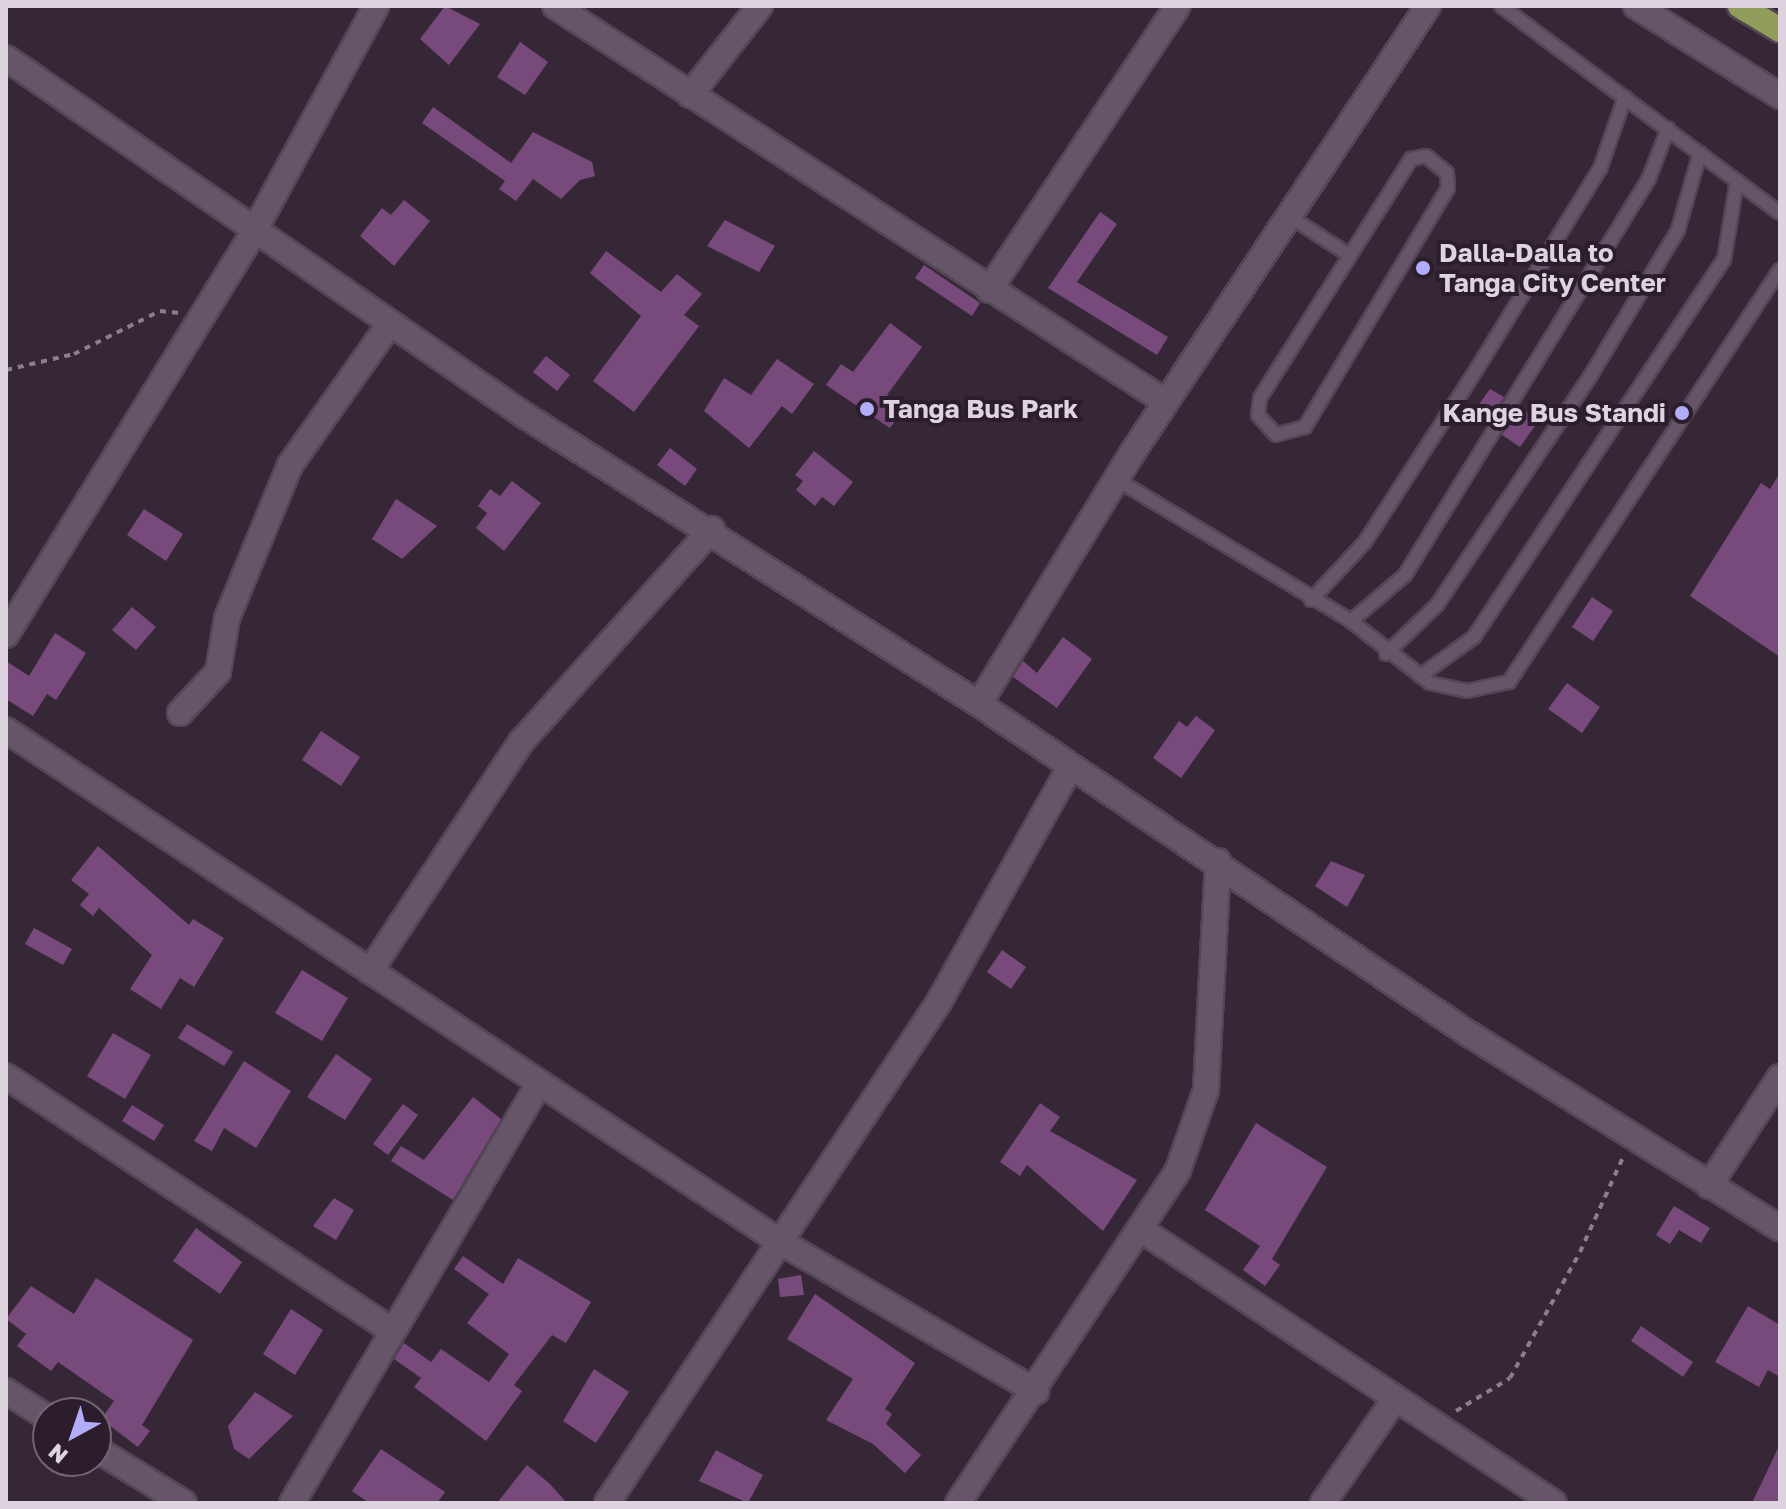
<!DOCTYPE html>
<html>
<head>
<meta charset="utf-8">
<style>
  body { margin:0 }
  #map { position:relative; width:1786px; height:1509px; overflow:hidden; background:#362737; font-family:"Golos Text",sans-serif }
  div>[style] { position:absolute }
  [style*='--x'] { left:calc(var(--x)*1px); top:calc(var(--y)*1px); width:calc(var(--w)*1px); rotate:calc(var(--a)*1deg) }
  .building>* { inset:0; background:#784a7c }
  .path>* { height:4px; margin-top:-2px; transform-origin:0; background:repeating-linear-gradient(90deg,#8b7e8c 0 6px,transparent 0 12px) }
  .roads { filter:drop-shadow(2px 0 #534655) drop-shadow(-2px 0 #534655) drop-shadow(0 2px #534655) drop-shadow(0 -2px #534655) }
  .lane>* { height:12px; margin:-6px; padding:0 6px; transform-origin:6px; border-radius:6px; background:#665568 }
  .street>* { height:24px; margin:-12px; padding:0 12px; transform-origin:12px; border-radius:12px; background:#665568 }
  .highway>* { height:24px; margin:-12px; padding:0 12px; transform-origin:12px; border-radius:12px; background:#919d5b }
  .dots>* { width:22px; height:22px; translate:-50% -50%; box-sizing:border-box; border:4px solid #2c1d2d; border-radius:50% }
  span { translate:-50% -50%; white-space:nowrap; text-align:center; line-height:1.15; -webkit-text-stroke:8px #2c1d2d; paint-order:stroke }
  .poi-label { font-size:26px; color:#ded4df; font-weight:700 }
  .left { translate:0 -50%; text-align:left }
  .right { translate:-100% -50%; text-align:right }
  .frame { position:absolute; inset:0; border:8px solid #ded4df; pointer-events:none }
  .north { position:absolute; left:32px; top:1397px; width:80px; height:80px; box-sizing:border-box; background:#2c1d2d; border:2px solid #736674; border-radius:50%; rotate:220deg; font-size:22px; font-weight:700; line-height:32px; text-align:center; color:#ded4df }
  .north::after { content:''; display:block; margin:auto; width:28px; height:36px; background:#b2adf9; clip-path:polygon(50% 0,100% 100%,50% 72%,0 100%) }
</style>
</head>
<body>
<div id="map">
  <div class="building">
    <i style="clip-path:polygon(445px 6px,480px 24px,449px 65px,420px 39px)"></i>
    <i style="clip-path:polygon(520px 42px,548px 62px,525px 95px,497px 77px)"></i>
    <i style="clip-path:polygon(433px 107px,511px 163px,533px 132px,592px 162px,595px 176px,580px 180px,561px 199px,533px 179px,516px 201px,499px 189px,505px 181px,422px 123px)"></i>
    <i style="clip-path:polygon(404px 200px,430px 221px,394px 266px,360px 236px,382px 208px,391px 215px)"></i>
    <i style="clip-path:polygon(1100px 212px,1117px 224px,1077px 282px,1168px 337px,1157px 355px,1048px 288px)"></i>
    <i style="clip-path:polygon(725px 220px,775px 246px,759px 272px,707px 246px)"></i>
    <i style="clip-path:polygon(606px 251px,661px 292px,677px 274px,702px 294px,684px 315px,699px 326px,634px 412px,593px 381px,641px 316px,590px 273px)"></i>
    <i style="clip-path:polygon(924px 265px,980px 303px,972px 316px,915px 278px)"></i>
    <i style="clip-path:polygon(890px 323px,922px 347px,887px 395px,905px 407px,890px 428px,826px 385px,841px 364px,853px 372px)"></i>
    <i style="clip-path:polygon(546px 356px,570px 375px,557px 391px,533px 372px)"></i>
    <i style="clip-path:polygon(777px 359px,814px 384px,792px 414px,782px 406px,749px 448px,704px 411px,724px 378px,751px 395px)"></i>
    <i style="clip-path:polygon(1490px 389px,1504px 397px,1487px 424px,1472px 414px)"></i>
    <i style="clip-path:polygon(1519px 407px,1539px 420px,1520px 447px,1502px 435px)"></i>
    <i style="clip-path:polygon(670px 448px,697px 469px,685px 486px,657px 465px)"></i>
    <i style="clip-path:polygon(814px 451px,853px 482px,834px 506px,822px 497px,815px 506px,796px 490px,803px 481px,795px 475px)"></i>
    <i style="clip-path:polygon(1780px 473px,1780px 657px,1690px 596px,1761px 483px,1770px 489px)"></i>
    <i style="clip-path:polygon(512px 481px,541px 503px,504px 551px,476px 528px,487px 513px,478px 506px,490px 489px,500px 496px)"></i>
    <i style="clip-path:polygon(396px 499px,437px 526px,402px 559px,372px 539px)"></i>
    <i style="clip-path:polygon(144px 509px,183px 534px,166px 561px,127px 535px)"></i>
    <i style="clip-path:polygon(1592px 597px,1613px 611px,1593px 641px,1572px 627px)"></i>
    <i style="clip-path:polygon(132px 607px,156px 627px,136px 650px,112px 630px)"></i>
    <i style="clip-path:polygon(55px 633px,86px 653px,56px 700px,47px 694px,33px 716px,6px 699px,6px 661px,29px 676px)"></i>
    <i style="clip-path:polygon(1063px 637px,1092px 659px,1057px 708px,1013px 677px,1023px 661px,1037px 673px)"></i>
    <i style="clip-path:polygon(1567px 683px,1600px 707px,1582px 733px,1548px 709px)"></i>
    <i style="clip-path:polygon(1196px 716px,1215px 730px,1181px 778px,1153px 758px,1179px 721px,1187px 727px)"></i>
    <i style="clip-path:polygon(321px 731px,360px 757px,341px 786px,302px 760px)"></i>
    <i style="clip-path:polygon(98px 846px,189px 925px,193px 919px,224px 938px,194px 987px,180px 978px,161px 1009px,130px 989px,152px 955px,99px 908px,93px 916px,80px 905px,89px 894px,71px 880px)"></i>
    <i style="clip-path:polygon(1331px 861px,1365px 875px,1347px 907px,1315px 886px)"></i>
    <i style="clip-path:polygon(34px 928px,72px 949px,63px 965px,25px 944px)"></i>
    <i style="clip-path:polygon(1002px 950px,1026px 967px,1011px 989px,987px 972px)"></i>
    <i style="clip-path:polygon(302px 970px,348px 998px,322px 1041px,275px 1013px)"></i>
    <i style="clip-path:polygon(187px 1024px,233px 1052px,224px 1066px,178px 1038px)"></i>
    <i style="clip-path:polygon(113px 1033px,151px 1055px,125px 1099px,87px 1076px)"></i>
    <i style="clip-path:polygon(336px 1054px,372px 1079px,345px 1120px,307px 1097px)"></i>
    <i style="clip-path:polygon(244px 1061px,291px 1091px,256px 1148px,224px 1128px,212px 1151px,194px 1141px)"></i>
    <i style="clip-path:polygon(473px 1097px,501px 1119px,453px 1200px,391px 1161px,401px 1146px,424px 1160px)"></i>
    <i style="clip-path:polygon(1040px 1103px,1060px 1117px,1050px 1131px,1137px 1180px,1103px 1231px,1027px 1165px,1020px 1176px,1000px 1162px)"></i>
    <i style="clip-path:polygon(403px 1104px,418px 1115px,388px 1155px,373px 1144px)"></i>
    <i style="clip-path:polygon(132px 1105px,164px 1125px,154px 1141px,122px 1121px)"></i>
    <i style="clip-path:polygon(1256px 1123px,1327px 1167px,1272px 1259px,1280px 1265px,1265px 1286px,1243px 1270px,1260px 1246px,1205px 1210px)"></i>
    <i style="clip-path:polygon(334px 1198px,354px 1210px,336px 1240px,313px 1226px)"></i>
    <i style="clip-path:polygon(1674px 1206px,1710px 1228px,1701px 1243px,1679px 1230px,1670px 1244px,1656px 1235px)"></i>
    <i style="clip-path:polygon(196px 1228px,242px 1262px,220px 1294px,173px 1261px)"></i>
    <i style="clip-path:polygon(463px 1256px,503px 1284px,518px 1258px,591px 1302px,566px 1343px,552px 1335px,514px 1385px,522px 1391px,486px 1441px,414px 1387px,421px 1378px,394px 1359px,404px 1343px,431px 1362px,441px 1349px,489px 1382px,509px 1354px,467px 1323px,489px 1294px,454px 1269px)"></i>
    <i style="clip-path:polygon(801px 1275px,804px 1295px,780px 1297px,778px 1279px)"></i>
    <i style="clip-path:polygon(96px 1278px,193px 1340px,142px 1425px,150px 1431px,138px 1447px,101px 1419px,114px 1401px,58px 1362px,51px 1371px,17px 1346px,26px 1334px,6px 1319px,31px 1286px,74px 1314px)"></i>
    <i style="clip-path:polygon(815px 1294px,915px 1363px,885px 1409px,892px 1414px,886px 1424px,921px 1455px,905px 1473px,873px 1444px,826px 1420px,853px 1379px,787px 1339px)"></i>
    <i style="clip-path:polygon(1748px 1306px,1780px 1325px,1780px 1377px,1768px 1370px,1759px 1387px,1715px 1362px)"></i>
    <i style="clip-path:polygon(291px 1309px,323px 1330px,295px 1375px,263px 1354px)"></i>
    <i style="clip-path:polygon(1641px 1326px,1693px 1362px,1683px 1377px,1631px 1341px)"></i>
    <i style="clip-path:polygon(594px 1369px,629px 1392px,596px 1443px,563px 1421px)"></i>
    <i style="clip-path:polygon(255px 1392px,293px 1416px,249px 1459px,234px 1449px,228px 1426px)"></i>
    <i style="clip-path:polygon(1780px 1444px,1780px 1503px,1752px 1503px)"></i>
    <i style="clip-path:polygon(381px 1449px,445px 1492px,437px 1503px,369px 1503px,352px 1491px)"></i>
    <i style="clip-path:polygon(716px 1450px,763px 1475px,748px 1503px,699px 1481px)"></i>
    <i style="clip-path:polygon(527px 1465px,549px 1483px,567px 1503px,497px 1503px)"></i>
  </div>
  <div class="path">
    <i style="--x:6;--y:370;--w:70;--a:-13.2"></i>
    <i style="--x:74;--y:354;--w:96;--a:-26.6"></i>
    <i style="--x:160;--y:311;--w:20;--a:6"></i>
    <i style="--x:1456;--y:1411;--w:63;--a:-31.4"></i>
    <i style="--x:1510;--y:1378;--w:144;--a:-60.9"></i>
    <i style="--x:1580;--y:1252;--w:107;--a:-65.6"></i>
  </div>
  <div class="roads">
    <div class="lane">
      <i style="--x:1501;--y:6;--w:347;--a:36.6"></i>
      <i style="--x:1426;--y:156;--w:27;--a:39"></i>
      <i style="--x:1447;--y:173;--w:15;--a:86"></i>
      <i style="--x:1448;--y:188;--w:279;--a:120.9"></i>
      <i style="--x:1305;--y:427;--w:30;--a:165"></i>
      <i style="--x:1276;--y:435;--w:27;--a:-132"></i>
      <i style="--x:1258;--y:415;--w:17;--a:-83"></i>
      <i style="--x:1260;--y:398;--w:283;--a:-57.7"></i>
      <i style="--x:1411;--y:159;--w:15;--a:-11"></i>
      <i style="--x:1289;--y:216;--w:68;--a:33"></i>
      <i style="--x:1116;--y:479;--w:275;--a:31.1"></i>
      <i style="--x:1351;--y:621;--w:100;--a:38.1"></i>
      <i style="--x:1430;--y:683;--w:38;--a:12"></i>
      <i style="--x:1467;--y:691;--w:43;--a:-12.1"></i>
      <i style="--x:1509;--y:682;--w:493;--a:-56.7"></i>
      <i style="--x:1311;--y:600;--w:79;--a:-47"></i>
      <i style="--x:1365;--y:542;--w:208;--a:-57.1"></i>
      <i style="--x:1478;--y:367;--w:233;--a:-58.4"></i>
      <i style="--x:1600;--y:169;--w:76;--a:-70.9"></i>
      <i style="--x:1351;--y:621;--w:71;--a:-40.4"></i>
      <i style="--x:1405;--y:575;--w:466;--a:-58.4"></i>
      <i style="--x:1649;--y:178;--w:53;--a:-68.8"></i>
      <i style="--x:1386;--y:654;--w:71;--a:-43.9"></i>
      <i style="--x:1437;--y:605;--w:277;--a:-56.2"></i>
      <i style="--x:1591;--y:375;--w:169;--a:-59"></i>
      <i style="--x:1678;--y:230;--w:80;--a:-74.1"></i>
      <i style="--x:1420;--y:676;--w:67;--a:-35.8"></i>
      <i style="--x:1474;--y:637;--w:452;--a:-56.5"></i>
      <i style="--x:1724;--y:260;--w:80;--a:-80.7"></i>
    </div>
    <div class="street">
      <i style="--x:555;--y:6;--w:728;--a:32.95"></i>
      <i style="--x:1636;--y:6;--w:170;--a:32"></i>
      <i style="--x:6;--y:58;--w:625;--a:34.58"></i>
      <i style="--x:521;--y:413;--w:543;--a:32.43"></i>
      <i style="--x:979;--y:704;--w:591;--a:33.96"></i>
      <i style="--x:1469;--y:1034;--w:367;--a:32"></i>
      <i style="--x:690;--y:95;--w:113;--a:-51.8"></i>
      <i style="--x:989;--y:290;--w:341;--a:-56.4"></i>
      <i style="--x:6;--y:635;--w:472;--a:-58.4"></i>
      <i style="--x:253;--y:233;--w:258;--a:-61.5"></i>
      <i style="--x:979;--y:704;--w:295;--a:-58.6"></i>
      <i style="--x:1133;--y:452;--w:535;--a:-56.52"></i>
      <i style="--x:180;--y:713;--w:56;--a:-47.2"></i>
      <i style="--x:218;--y:672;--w:55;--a:-80.5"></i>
      <i style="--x:227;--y:618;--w:165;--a:-67.6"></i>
      <i style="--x:290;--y:465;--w:171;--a:-54.7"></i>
      <i style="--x:6;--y:730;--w:927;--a:33.47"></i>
      <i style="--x:779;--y:1241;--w:298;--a:30.3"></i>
      <i style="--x:370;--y:971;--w:274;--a:-56.6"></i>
      <i style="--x:521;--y:742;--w:286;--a:-48.1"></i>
      <i style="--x:6;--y:1076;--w:463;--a:33.4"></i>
      <i style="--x:1709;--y:1186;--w:130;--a:-56.9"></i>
      <i style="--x:1140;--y:1229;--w:496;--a:33.5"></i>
      <i style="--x:6;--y:1391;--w:50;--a:32.7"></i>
      <i style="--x:96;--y:1449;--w:103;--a:31.5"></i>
      <i style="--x:292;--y:1503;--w:486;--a:-59.5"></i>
      <i style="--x:607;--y:1503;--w:601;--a:-56.47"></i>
      <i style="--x:939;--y:1002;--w:267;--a:-60.8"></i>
      <i style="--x:958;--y:1503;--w:399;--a:-56.5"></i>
      <i style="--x:1178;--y:1170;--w:85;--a:-70.7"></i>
      <i style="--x:1206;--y:1090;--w:229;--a:-87"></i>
      <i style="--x:1323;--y:1503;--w:126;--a:-55.3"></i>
    </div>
    <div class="highway">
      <i style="--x:1740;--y:6;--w:47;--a:31"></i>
    </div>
  </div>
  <div class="dots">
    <i style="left:1423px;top:268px;background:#b2adf9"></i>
    <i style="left:867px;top:409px;background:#b2adf9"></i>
    <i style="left:1682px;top:413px;background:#b2adf9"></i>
  </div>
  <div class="poi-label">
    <span class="left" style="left:1439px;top:268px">Dalla-Dalla to<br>Tanga City Center</span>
    <span class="left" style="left:883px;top:409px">Tanga Bus Park</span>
    <span class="right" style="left:1666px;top:413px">Kange Bus Standi</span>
  </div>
  <div class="frame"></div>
  <div class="north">N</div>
</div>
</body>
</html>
